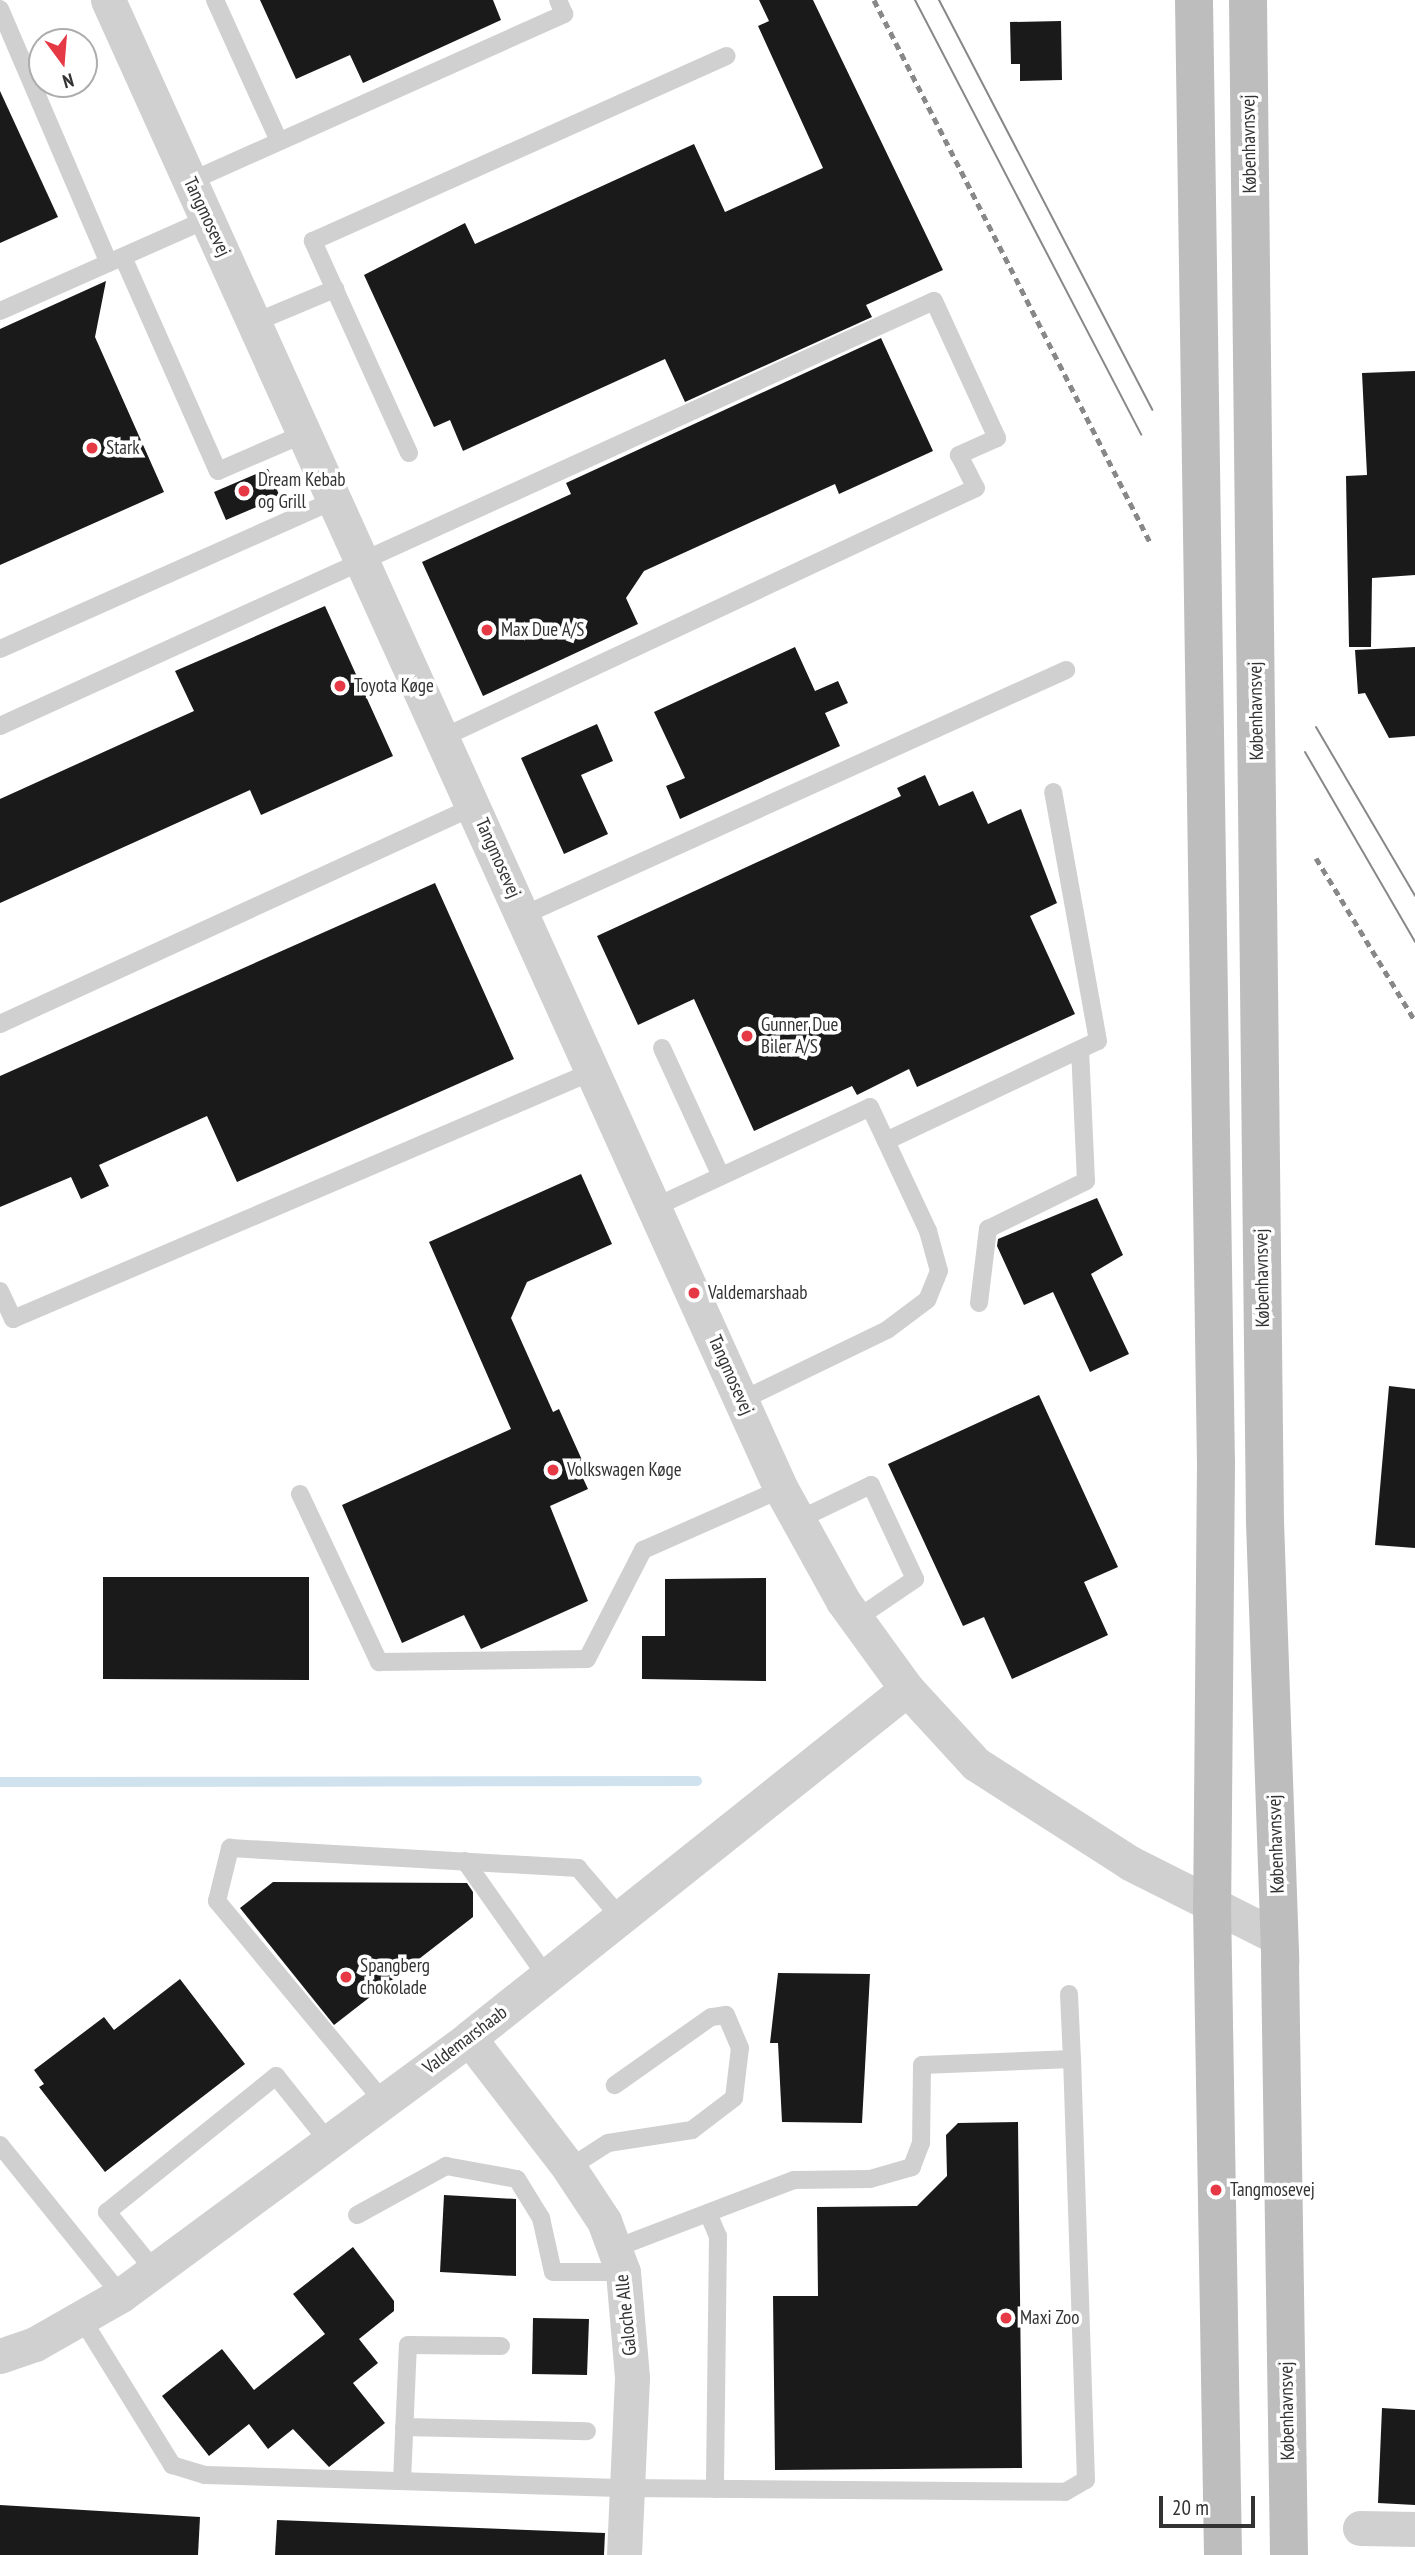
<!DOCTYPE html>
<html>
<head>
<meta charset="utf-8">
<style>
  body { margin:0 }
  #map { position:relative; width:1415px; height:2555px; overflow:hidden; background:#fff; font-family:"PT Sans Narrow",sans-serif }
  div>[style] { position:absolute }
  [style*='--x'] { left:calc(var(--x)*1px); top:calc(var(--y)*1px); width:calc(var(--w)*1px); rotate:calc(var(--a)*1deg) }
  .stream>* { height:10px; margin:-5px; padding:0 5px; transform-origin:5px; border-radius:5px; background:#cfe2ee }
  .building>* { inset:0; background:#1a1a1a }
  .lane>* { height:18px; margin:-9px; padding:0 9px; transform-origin:9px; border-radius:9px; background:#d0d0d0 }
  .street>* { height:35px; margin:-17.5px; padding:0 17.5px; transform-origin:17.5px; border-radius:17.5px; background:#d0d0d0 }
  .secondary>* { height:38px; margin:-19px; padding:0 19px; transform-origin:19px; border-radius:19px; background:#bdbdbd }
  .tram>* { height:2px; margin:-1px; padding:0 1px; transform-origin:1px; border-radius:1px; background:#888 }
  .rail>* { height:5px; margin-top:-2.5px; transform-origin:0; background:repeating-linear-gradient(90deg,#888 0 7px,transparent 0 12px) }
  .dots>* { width:19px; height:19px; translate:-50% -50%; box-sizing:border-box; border:4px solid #fff; border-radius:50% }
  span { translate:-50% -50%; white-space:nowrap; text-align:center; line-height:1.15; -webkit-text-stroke:7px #fff; paint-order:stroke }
  .street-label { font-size:19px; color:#333 }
  .poi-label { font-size:19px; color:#333 }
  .left { translate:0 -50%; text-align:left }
  .north { position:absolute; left:28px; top:28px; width:70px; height:70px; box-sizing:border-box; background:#fff; border:2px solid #adadad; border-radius:50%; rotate:164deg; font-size:19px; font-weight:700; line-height:28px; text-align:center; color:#333 }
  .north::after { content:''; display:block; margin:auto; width:24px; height:32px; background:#e63946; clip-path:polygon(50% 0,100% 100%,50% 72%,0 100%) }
  .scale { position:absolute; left:1159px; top:2496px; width:96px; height:32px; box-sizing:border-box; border:4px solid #333; border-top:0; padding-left:9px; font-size:21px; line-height:24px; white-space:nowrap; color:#333; -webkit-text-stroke:5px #fff; paint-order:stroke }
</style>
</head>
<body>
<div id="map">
  <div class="stream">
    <i style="--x:0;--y:1782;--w:697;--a:-0.08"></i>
  </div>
  <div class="building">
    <i style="clip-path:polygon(260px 0,493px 0,501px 20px,363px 83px,350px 55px,296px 79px)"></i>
    <i style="clip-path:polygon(759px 0,813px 0,943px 270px,866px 305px,872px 317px,685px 402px,665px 359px,463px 451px,450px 420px,434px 427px,364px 275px,465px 223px,475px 244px,694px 144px,725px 212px,823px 168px,758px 26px,769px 21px)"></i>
    <i style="clip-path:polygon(1061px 21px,1062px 80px,1020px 81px,1020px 64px,1011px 64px,1010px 22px)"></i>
    <i style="clip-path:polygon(0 91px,58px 217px,0 243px)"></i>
    <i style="clip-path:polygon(106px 281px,95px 337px,164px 492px,0 565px,0 329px)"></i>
    <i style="clip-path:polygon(881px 338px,933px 451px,839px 494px,835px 484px,644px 571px,626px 598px,638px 624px,483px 696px,422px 562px,571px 494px,566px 483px)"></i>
    <i style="clip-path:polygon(1415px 371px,1415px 575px,1372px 578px,1371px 647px,1349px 647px,1346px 476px,1367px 475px,1362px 373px)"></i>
    <i style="clip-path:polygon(268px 469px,280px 497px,226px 520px,214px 492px)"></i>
    <i style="clip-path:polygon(325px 606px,393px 756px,261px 815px,250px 790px,0 903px,0 799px,194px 711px,175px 671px)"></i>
    <i style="clip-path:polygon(795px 647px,815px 691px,838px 681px,848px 703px,825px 713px,840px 746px,680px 819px,666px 786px,685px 778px,654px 712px)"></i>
    <i style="clip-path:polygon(1415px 647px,1415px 736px,1389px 738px,1365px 693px,1358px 694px,1355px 650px)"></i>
    <i style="clip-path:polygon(597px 724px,613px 761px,581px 775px,608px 834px,564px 854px,521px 758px)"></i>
    <i style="clip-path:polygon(925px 775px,939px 806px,973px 791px,988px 824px,1021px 809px,1057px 903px,1030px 916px,1075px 1014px,917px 1087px,909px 1069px,857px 1095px,852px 1086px,754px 1131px,694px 999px,638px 1025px,597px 936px,901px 796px,897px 788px)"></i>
    <i style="clip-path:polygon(435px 883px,514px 1059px,237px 1182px,207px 1116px,99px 1165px,109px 1186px,81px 1199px,71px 1177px,0 1207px,0 1076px)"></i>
    <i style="clip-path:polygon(581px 1174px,612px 1244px,527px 1282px,511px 1318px,553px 1412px,559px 1409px,582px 1460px,576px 1463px,588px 1489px,550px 1506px,588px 1601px,481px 1649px,464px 1615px,402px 1643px,342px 1505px,511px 1429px,429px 1242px)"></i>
    <i style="clip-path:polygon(1097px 1198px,1123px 1255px,1091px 1274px,1129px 1354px,1090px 1372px,1053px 1292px,1024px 1305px,997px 1246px,998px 1239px)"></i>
    <i style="clip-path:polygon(1389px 1386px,1415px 1389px,1415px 1548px,1375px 1545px)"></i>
    <i style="clip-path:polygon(1039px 1395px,1118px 1567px,1084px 1582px,1108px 1635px,1012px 1679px,984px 1617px,963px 1626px,888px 1464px)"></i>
    <i style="clip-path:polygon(103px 1577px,309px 1577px,309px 1680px,103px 1679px)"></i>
    <i style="clip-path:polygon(766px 1578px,766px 1681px,642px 1679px,642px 1636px,665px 1636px,665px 1579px)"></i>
    <i style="clip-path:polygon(273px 1882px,467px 1883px,473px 1892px,473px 1917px,334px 2025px,240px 1908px)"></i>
    <i style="clip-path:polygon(778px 1973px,870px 1974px,862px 2123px,782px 2122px,778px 2043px,770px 2043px)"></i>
    <i style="clip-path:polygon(180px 1979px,245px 2064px,105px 2172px,39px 2087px,44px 2084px,34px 2070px,104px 2017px,114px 2030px)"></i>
    <i style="clip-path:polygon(1018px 2122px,1022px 2468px,775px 2470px,773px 2296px,818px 2296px,817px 2207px,917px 2206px,947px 2176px,946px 2135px,958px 2123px)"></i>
    <i style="clip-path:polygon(444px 2195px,516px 2199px,516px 2276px,440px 2272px)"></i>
    <i style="clip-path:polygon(353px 2247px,394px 2301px,394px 2311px,359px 2339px,378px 2363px,353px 2383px,385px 2423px,329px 2467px,293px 2429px,268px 2449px,249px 2424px,209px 2456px,162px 2396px,222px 2349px,254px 2390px,325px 2334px,293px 2294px)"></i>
    <i style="clip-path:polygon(533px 2318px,589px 2319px,587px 2375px,532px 2374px)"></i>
    <i style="clip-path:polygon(1382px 2408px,1415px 2410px,1415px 2505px,1378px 2503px)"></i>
    <i style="clip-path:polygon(0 2505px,200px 2517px,198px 2555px,0 2555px)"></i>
    <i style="clip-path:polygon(277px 2520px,605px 2533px,604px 2555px,275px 2555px)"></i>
  </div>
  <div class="lane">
    <i style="--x:215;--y:0;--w:155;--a:65.6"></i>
    <i style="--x:0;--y:9;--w:276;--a:66.8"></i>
    <i style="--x:191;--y:181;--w:409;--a:-24.1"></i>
    <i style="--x:564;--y:14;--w:15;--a:-113"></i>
    <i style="--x:123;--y:257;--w:234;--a:66.1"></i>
    <i style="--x:218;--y:471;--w:96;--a:-23.4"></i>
    <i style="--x:0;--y:311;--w:227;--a:-23.9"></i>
    <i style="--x:256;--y:322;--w:86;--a:-22.7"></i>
    <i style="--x:409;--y:453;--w:233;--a:-114.4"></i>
    <i style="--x:313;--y:241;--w:453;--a:-24.1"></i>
    <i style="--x:0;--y:649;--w:369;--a:-24"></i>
    <i style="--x:0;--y:726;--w:1026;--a:-24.47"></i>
    <i style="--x:934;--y:301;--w:151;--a:65.3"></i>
    <i style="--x:997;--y:438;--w:42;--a:155.9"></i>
    <i style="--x:959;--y:455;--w:37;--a:63"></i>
    <i style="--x:976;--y:488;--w:587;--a:154.92"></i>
    <i style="--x:524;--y:915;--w:595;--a:-24.32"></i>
    <i style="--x:0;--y:1024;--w:523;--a:-24.65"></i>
    <i style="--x:662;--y:1048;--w:141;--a:65.3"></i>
    <i style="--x:886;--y:1141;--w:234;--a:-25.3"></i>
    <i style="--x:1098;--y:1041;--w:253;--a:-100.2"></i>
    <i style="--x:655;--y:1207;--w:237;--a:-24.9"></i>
    <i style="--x:870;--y:1107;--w:137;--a:64.9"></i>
    <i style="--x:928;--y:1231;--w:41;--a:74.6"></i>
    <i style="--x:939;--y:1271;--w:31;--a:112"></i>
    <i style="--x:927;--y:1300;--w:50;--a:143.1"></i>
    <i style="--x:887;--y:1330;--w:161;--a:154.2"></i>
    <i style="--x:0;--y:1291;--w:31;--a:65"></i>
    <i style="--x:13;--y:1319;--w:632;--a:-23.12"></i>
    <i style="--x:979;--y:1303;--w:75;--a:-83.1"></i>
    <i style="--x:988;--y:1229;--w:109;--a:-26.1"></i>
    <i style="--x:1086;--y:1181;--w:131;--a:-92.6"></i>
    <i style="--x:300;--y:1494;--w:186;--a:64.8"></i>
    <i style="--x:379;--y:1662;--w:208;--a:-0.8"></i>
    <i style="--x:587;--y:1659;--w:123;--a:-62.8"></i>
    <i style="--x:643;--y:1550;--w:151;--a:-23.8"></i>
    <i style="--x:798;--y:1520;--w:81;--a:-25.6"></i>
    <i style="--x:871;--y:1485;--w:104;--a:64.9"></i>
    <i style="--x:915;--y:1579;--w:73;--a:145.7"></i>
    <i style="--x:465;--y:1861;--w:141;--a:54.8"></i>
    <i style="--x:1069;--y:1994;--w:65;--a:87.4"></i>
    <i style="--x:383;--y:2101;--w:260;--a:-129.7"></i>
    <i style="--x:217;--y:1901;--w:55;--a:-76.2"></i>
    <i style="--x:230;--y:1848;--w:349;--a:3.3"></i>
    <i style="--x:578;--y:1868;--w:65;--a:49.4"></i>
    <i style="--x:0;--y:2145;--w:193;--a:51.1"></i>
    <i style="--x:569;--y:2168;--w:46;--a:-32.7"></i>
    <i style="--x:608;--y:2143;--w:85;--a:-8.8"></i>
    <i style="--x:692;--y:2130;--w:53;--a:-37.3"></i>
    <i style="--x:734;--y:2098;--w:50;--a:-83.2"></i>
    <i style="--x:740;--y:2048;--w:36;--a:-113"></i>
    <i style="--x:726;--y:2015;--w:15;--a:172"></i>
    <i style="--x:711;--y:2017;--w:118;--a:144.7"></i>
    <i style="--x:708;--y:2213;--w:25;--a:67"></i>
    <i style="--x:718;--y:2236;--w:253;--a:90.7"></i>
    <i style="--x:357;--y:2215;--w:102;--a:-28.8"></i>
    <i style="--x:446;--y:2166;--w:72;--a:10.4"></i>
    <i style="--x:517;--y:2179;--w:46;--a:58.4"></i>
    <i style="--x:541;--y:2218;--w:55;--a:77.5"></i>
    <i style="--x:553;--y:2272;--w:70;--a:0"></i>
    <i style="--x:154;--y:2270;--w:75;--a:-129"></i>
    <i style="--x:107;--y:2212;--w:217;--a:-38.8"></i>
    <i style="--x:276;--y:2076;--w:83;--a:51.3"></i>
    <i style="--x:82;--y:2319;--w:172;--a:58.3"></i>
    <i style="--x:172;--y:2465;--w:34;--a:17"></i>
    <i style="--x:205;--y:2475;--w:422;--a:1.8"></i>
    <i style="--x:627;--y:2488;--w:438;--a:0.5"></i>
    <i style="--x:1065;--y:2492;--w:24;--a:-30"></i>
    <i style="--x:1086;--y:2480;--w:421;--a:-91.9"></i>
    <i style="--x:1072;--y:2059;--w:150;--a:177.7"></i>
    <i style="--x:922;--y:2065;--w:78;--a:90.7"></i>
    <i style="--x:921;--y:2143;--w:26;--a:111"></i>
    <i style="--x:912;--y:2167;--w:44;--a:164.1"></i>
    <i style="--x:870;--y:2179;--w:76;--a:179.2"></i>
    <i style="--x:794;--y:2180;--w:191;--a:159.1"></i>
    <i style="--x:404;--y:2427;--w:183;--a:1.3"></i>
    <i style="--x:402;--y:2481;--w:136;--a:-87.5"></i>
    <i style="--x:408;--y:2345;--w:93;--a:0.6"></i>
  </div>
  <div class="street">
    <i style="--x:108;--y:0;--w:1634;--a:65.68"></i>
    <i style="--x:781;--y:1489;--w:128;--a:61"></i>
    <i style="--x:843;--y:1601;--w:109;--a:54"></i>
    <i style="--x:907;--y:1689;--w:102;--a:47.4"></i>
    <i style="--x:976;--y:1764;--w:183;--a:32.7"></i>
    <i style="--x:1130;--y:1863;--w:167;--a:26.7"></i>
    <i style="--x:469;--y:2038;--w:164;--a:52.4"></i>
    <i style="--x:569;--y:2168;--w:64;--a:56.6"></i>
    <i style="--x:604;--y:2221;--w:54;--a:69.6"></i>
    <i style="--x:623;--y:2272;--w:106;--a:85.1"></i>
    <i style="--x:632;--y:2378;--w:177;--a:92.6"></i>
    <i style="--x:0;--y:2356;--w:37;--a:-19"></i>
    <i style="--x:35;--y:2344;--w:99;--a:-29.7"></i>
    <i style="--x:121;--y:2295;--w:433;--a:-36.4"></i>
    <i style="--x:469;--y:2038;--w:560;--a:-38.55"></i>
    <i style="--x:1360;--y:2528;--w:55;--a:1"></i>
  </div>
  <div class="secondary">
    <i style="--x:1194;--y:0;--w:1463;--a:89.14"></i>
    <i style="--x:1216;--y:1463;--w:442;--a:90.5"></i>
    <i style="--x:1212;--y:1905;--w:650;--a:89.03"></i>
    <i style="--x:1248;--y:0;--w:1522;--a:89.36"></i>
    <i style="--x:1265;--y:1522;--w:440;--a:88"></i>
    <i style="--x:1280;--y:1962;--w:593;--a:89.13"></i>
  </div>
  <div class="tram">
    <i style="--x:915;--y:0;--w:490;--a:62.5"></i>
    <i style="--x:939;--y:0;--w:462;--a:62.5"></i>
    <i style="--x:1316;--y:727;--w:196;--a:59.6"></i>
    <i style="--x:1305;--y:752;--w:220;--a:59.9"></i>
  </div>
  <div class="rail">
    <i style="--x:874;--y:0;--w:610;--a:63.02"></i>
    <i style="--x:1316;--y:858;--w:191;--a:58.7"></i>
  </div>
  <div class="dots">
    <i style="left:92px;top:448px;background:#e63946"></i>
    <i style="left:244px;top:491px;background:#e63946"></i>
    <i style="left:487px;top:630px;background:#e63946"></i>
    <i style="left:340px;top:686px;background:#e63946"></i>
    <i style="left:747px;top:1036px;background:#e63946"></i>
    <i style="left:694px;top:1293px;background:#e63946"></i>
    <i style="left:553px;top:1470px;background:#e63946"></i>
    <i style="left:346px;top:1977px;background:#e63946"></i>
    <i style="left:1216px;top:2190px;background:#e63946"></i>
    <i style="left:1006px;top:2318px;background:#e63946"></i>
  </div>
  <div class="street-label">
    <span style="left:1249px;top:144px;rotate:-91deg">Københavnsvej</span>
    <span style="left:207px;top:217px;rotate:65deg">Tangmosevej</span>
    <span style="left:1256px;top:711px;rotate:-91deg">Københavnsvej</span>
    <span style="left:498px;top:858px;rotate:66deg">Tangmosevej</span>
    <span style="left:1262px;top:1278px;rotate:-91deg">Københavnsvej</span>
    <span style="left:731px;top:1375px;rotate:66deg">Tangmosevej</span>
    <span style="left:1276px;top:1844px;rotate:-92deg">Københavnsvej</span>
    <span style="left:465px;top:2040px;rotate:-37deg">Valdemarshaab</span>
    <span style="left:626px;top:2315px;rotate:-96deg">Galoche Alle</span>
    <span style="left:1287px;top:2411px;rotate:-91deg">Københavnsvej</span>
  </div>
  <div class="poi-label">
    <span class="left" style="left:106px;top:448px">Stark</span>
    <span class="left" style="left:258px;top:491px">Dream Kebab<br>og Grill</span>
    <span class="left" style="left:501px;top:630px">Max Due A/S</span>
    <span class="left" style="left:354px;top:686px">Toyota Køge</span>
    <span class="left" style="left:761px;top:1036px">Gunner Due<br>Biler A/S</span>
    <span class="left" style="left:708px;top:1293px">Valdemarshaab</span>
    <span class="left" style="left:567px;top:1470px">Volkswagen Køge</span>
    <span class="left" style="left:360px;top:1977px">Spangberg<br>chokolade</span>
    <span class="left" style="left:1230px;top:2190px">Tangmosevej</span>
    <span class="left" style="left:1020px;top:2318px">Maxi Zoo</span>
  </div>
  <div class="north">N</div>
  <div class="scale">20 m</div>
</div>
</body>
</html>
